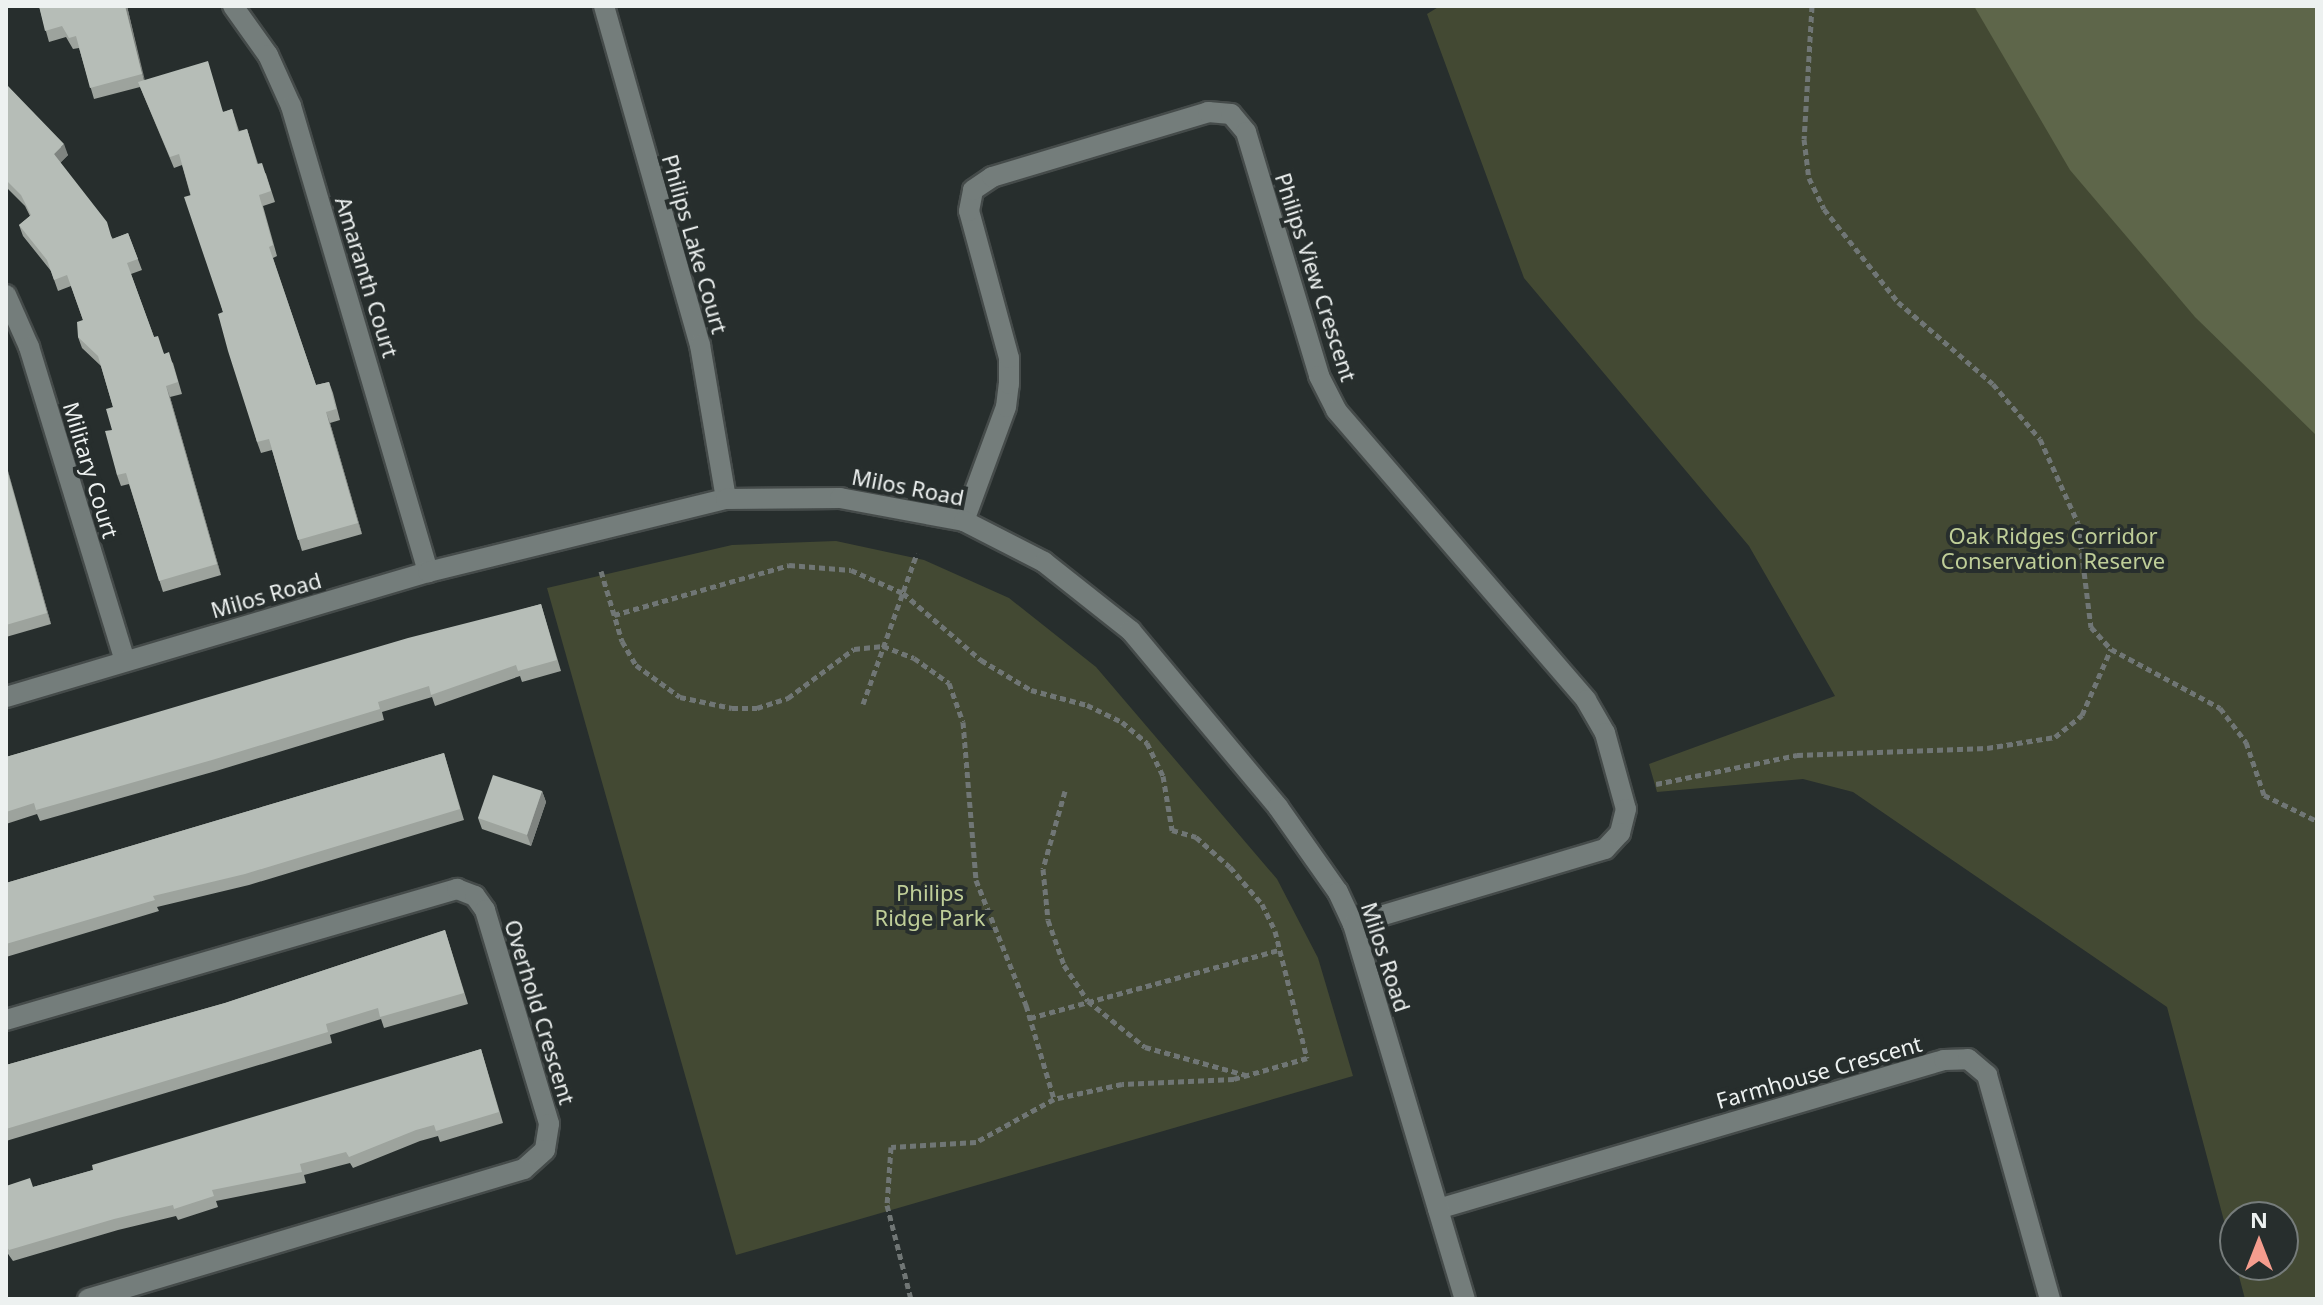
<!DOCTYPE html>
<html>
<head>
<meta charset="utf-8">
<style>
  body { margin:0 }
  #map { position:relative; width:2323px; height:1305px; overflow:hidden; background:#272e2d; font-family:"Noto Sans",sans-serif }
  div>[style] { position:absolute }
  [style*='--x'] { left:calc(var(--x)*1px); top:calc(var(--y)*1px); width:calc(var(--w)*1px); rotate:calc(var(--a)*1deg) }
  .green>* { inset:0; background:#434933 }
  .forest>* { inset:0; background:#5e664a }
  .path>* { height:5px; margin-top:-2.5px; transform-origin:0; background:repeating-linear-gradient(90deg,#707675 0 6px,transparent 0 10px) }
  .roads { filter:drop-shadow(2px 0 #454b4a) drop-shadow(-2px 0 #454b4a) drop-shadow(0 2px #454b4a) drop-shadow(0 -2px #454b4a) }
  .minor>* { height:20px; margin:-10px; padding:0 10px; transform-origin:10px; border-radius:10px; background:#747d7b }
  .tertiary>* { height:20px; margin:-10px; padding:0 10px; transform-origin:10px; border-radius:10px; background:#747d7b }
  .wall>* { inset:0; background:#9da39d }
  .shaded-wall>* { inset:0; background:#7f8480 }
  .building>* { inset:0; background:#b6bdb7 }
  span { translate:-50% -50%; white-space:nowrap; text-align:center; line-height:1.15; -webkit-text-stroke:8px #272e2d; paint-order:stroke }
  .street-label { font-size:22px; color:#edf1f0 }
  .park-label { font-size:22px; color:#bfce98 }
  .frame { position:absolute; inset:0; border:8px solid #edf1f0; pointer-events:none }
  .north { position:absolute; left:2219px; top:1201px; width:80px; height:80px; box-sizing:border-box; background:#272e2d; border:2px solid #767c7b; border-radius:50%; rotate:0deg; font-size:22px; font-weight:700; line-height:32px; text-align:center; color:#edf1f0 }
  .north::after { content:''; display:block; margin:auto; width:28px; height:36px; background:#f59d8e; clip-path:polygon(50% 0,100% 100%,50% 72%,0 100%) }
</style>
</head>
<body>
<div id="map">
  <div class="green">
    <i style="clip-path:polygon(1440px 6px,2043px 6px,2317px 375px,2317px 1299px,2245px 1299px,2236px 1265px,2283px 1265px,2283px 1217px,2235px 1217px,2235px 1262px,2167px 1007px,1853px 792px,1803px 779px,1657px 792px,1649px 764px,1835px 696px,1749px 546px,1524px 278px,1427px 14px)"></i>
    <i style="clip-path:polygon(836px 541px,924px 560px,1009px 598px,1096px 667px,1277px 879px,1318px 958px,1353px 1076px,736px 1255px,547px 588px,732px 545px)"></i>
  </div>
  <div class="forest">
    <i style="clip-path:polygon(1974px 6px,2317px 6px,2317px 436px,2195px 317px,2070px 170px)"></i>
  </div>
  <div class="path">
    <i style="--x:1812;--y:6;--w:133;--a:93.4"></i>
    <i style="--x:1804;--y:139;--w:39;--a:83"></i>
    <i style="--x:1809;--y:178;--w:34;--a:64"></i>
    <i style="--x:1824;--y:209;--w:119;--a:51.5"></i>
    <i style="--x:1898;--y:302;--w:125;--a:40.8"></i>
    <i style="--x:1993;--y:384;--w:72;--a:49.5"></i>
    <i style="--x:2040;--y:439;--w:92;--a:65.7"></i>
    <i style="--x:2078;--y:523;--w:105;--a:82.9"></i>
    <i style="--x:2091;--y:627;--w:30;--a:48"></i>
    <i style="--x:2111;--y:649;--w:124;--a:28.4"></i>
    <i style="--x:2220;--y:708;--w:43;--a:52.6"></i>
    <i style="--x:2246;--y:742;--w:56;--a:71.2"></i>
    <i style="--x:2264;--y:795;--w:59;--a:26.1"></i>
    <i style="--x:601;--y:571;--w:73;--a:73.3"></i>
    <i style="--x:622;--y:641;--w:28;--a:60"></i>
    <i style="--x:636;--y:665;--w:54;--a:36"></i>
    <i style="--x:680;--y:697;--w:53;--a:11.9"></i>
    <i style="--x:732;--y:708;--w:25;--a:0"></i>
    <i style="--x:757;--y:708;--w:33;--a:-18"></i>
    <i style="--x:788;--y:698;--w:82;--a:-36.6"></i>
    <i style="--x:854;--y:649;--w:29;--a:-6"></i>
    <i style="--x:883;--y:646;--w:33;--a:21"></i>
    <i style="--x:914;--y:658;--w:43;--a:35.5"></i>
    <i style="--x:949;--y:683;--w:41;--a:70.3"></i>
    <i style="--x:963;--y:722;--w:159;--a:85.3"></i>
    <i style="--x:976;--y:880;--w:135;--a:68.2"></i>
    <i style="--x:1026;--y:1005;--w:98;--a:73.4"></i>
    <i style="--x:614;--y:615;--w:182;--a:-15.9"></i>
    <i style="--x:789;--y:565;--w:62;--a:4.6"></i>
    <i style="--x:851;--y:570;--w:57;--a:23.9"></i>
    <i style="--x:903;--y:593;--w:103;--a:40.7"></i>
    <i style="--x:981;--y:660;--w:58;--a:31"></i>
    <i style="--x:1031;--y:690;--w:58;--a:15"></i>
    <i style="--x:1087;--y:705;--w:39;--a:26"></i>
    <i style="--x:1122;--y:722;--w:33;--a:40"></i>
    <i style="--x:1147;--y:743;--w:37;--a:64"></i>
    <i style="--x:1163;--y:776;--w:55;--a:80.5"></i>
    <i style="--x:1172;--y:830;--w:25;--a:16"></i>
    <i style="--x:1196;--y:837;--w:45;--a:41.4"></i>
    <i style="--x:1230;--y:867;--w:49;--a:49.1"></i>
    <i style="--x:1262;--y:904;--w:30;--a:64"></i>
    <i style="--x:1275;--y:931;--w:131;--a:75.9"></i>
    <i style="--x:1307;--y:1058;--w:76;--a:164"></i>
    <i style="--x:1234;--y:1079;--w:112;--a:177.4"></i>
    <i style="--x:1122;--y:1084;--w:70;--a:167.6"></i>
    <i style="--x:1054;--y:1099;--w:89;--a:151.1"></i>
    <i style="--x:976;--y:1142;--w:85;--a:176.6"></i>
    <i style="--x:891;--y:1147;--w:58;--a:93.9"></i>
    <i style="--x:887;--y:1205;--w:97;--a:75.7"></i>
    <i style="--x:863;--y:704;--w:160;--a:-70.3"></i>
    <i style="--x:1656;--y:784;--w:144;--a:-11.6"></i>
    <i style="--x:1797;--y:755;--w:190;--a:-2.1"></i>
    <i style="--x:1987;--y:748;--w:69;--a:-9.2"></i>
    <i style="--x:2055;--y:737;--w:35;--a:-39"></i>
    <i style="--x:2082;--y:715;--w:72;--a:-66.3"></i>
    <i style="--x:1065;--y:791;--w:81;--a:105.8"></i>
    <i style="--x:1043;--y:869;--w:51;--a:84.4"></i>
    <i style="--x:1048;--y:920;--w:48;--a:70.4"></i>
    <i style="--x:1064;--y:965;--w:43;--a:56.3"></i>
    <i style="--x:1088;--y:1001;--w:73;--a:38.9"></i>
    <i style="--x:1145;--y:1047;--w:105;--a:15.5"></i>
    <i style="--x:1030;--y:1018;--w:258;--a:-15.3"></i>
  </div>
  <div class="roads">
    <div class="minor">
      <i style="--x:233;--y:6;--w:60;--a:54.5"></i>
      <i style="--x:268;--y:55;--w:56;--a:65.7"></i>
      <i style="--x:291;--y:106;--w:486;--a:73.6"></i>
      <i style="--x:604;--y:6;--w:352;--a:74.2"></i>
      <i style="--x:700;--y:345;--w:156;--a:80.4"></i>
      <i style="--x:6;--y:295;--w:57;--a:66.1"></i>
      <i style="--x:29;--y:347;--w:328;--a:73"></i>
      <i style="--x:964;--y:521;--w:121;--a:-69.8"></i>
      <i style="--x:1006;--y:407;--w:23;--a:-83"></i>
      <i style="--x:1009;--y:384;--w:26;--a:-90"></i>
      <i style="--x:1009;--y:358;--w:152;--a:-105.2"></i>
      <i style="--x:969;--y:211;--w:21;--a:-79"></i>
      <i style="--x:973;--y:190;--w:23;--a:-34"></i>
      <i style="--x:992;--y:177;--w:226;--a:-16.7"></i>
      <i style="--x:1208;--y:112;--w:23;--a:5"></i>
      <i style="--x:1231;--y:114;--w:23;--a:50"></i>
      <i style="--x:1246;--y:132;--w:255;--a:73.3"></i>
      <i style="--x:1319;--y:376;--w:38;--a:63"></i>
      <i style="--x:1336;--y:410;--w:383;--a:49.2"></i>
      <i style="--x:1586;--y:700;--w:38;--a:60"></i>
      <i style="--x:1605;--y:733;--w:79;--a:74.6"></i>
      <i style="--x:1626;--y:809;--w:25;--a:104"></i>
      <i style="--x:1620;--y:833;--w:22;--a:133"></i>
      <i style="--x:1605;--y:849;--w:263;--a:163.4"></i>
      <i style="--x:6;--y:1020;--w:470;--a:-16.2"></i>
      <i style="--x:457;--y:889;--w:19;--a:21"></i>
      <i style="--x:475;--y:896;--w:17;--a:54"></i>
      <i style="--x:485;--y:910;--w:223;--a:73.3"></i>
      <i style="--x:549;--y:1124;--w:26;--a:99"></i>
      <i style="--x:545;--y:1150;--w:28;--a:138"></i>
      <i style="--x:524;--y:1169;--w:455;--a:163.4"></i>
      <i style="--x:1438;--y:1209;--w:527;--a:-16.41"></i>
      <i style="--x:1944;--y:1060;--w:24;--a:-2"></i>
      <i style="--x:1968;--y:1059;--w:25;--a:40"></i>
      <i style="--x:1987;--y:1075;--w:233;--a:74.3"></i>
    </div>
    <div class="tertiary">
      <i style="--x:6;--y:697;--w:440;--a:-16.5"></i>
      <i style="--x:428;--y:572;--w:307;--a:-13.8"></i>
      <i style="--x:726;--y:499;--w:114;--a:-0.5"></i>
      <i style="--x:840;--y:498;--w:126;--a:10.5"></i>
      <i style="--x:964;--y:521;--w:90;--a:27.1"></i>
      <i style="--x:1044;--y:562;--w:111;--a:38.4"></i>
      <i style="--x:1131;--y:631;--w:229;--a:50.1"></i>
      <i style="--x:1278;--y:807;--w:104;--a:54.8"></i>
      <i style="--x:1338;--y:892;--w:35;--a:65"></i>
      <i style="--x:1353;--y:924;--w:391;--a:73.4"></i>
    </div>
  </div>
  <div class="wall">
    <i style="clip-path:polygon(39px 6px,127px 6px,144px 80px,224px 112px,232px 109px,239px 131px,247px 129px,258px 164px,266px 174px,275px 202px,263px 206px,277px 256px,273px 258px,316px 385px,329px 382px,333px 393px,340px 420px,330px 423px,362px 534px,302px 551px,272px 450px,261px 453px,257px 442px,223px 312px,182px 165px,174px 168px,140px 87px,94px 99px,79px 48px,73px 49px,66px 37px,49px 42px)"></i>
    <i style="clip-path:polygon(6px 84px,68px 155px,60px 163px,113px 239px,128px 233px,142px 270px,131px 274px,154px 337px,164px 354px,173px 363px,182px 394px,170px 397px,221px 575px,163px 592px,129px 484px,121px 486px,117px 475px,112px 430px,113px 407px,101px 366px,82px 348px,78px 337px,83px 320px,71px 286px,58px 291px,51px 271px,23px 236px,19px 225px,30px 216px,25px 206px,6px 187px)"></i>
    <i style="clip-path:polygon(6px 464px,51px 624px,6px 637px)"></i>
    <i style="clip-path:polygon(541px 604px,561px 671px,522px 682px,520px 676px,435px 706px,432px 697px,382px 712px,384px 720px,216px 771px,40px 821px,37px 814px,6px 824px,6px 757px)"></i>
    <i style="clip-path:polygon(444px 753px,464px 820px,249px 885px,157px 907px,159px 911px,6px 957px,6px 883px)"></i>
    <i style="clip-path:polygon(542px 791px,546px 802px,531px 846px,482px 829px,478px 818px)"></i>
    <i style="clip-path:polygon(445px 930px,468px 1004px,384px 1028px,381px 1019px,330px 1035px,332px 1043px,6px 1141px,6px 1065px,225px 1003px)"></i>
    <i style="clip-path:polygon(481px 1049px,503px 1123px,440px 1142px,438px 1136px,420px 1141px,353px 1168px,350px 1163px,304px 1175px,306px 1183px,216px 1201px,218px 1207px,178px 1220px,176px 1216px,118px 1230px,13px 1261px,6px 1251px,6px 1186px,33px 1187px,93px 1170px)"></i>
  </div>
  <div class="shaded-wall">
    <i style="clip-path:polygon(125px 6px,127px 6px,146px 85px,142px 74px)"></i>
    <i style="clip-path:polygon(64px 144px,68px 155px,58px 165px,54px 154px)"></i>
    <i style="clip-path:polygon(166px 386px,170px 397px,221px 575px,217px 564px)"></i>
    <i style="clip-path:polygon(326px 412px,330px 423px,362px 534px,358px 523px)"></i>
    <i style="clip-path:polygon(6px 464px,6px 465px,51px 624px,47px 613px)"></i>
    <i style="clip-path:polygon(542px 791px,546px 802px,531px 846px,527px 835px)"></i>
  </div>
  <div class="building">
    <i style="clip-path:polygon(39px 6px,125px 6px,142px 74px,90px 88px,76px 36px,69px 38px,62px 26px,45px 31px)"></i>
    <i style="clip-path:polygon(208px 61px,223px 112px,232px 109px,238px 132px,247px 129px,257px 164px,262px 163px,271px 191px,259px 195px,273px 245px,269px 247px,316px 385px,329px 382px,336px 409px,326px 412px,358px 523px,298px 540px,269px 439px,257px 442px,228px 351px,218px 314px,223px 312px,184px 197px,191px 195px,179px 154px,170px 157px,138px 82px)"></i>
    <i style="clip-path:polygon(6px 84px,64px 144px,54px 154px,107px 222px,112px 239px,128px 233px,138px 259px,127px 263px,154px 337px,158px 336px,164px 354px,169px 352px,178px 382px,166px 386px,217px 564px,159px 581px,126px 473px,117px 475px,105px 431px,112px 430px,106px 409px,113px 407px,98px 356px,78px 337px,77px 322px,83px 320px,67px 275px,54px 280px,47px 260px,19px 225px,31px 215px,21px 195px,6px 180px)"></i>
    <i style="clip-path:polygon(6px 467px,47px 613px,6px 625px)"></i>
    <i style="clip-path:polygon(541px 604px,557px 660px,518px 671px,516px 665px,431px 695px,429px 686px,378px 702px,380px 709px,212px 760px,36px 810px,34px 803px,6px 812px,6px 757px,408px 638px)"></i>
    <i style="clip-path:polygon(444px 753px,460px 809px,245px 874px,153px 896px,155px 900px,6px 944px,6px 883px)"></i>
    <i style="clip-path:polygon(493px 775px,542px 791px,527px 835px,478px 818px)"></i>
    <i style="clip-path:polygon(445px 930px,464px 993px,380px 1017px,378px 1008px,326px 1024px,328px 1032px,6px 1129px,6px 1065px,225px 1003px)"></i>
    <i style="clip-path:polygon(481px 1049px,499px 1112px,436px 1131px,434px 1125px,416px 1130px,349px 1157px,346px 1152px,300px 1164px,302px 1172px,212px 1190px,214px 1196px,174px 1209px,173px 1205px,114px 1219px,9px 1250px,6px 1246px,6px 1186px,30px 1178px,33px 1187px,93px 1170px,92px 1165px)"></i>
  </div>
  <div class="street-label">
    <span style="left:695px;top:244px;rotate:74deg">Philips Lake Court</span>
    <span style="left:367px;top:277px;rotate:73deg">Amaranth Court</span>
    <span style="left:1316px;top:277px;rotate:72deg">Philips View Crescent</span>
    <span style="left:91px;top:470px;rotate:73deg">Military Court</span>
    <span style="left:908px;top:487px;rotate:11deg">Milos Road</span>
    <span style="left:266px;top:595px;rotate:-16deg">Milos Road</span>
    <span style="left:1386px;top:957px;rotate:72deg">Milos Road</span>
    <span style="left:540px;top:1012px;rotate:73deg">Overhold Crescent</span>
    <span style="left:1819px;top:1072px;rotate:-16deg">Farmhouse Crescent</span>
  </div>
  <div class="park-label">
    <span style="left:2053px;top:548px">Oak Ridges Corridor<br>Conservation Reserve</span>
    <span style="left:930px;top:905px">Philips<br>Ridge Park</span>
  </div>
  <div class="frame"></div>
  <div class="north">N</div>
</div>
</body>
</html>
